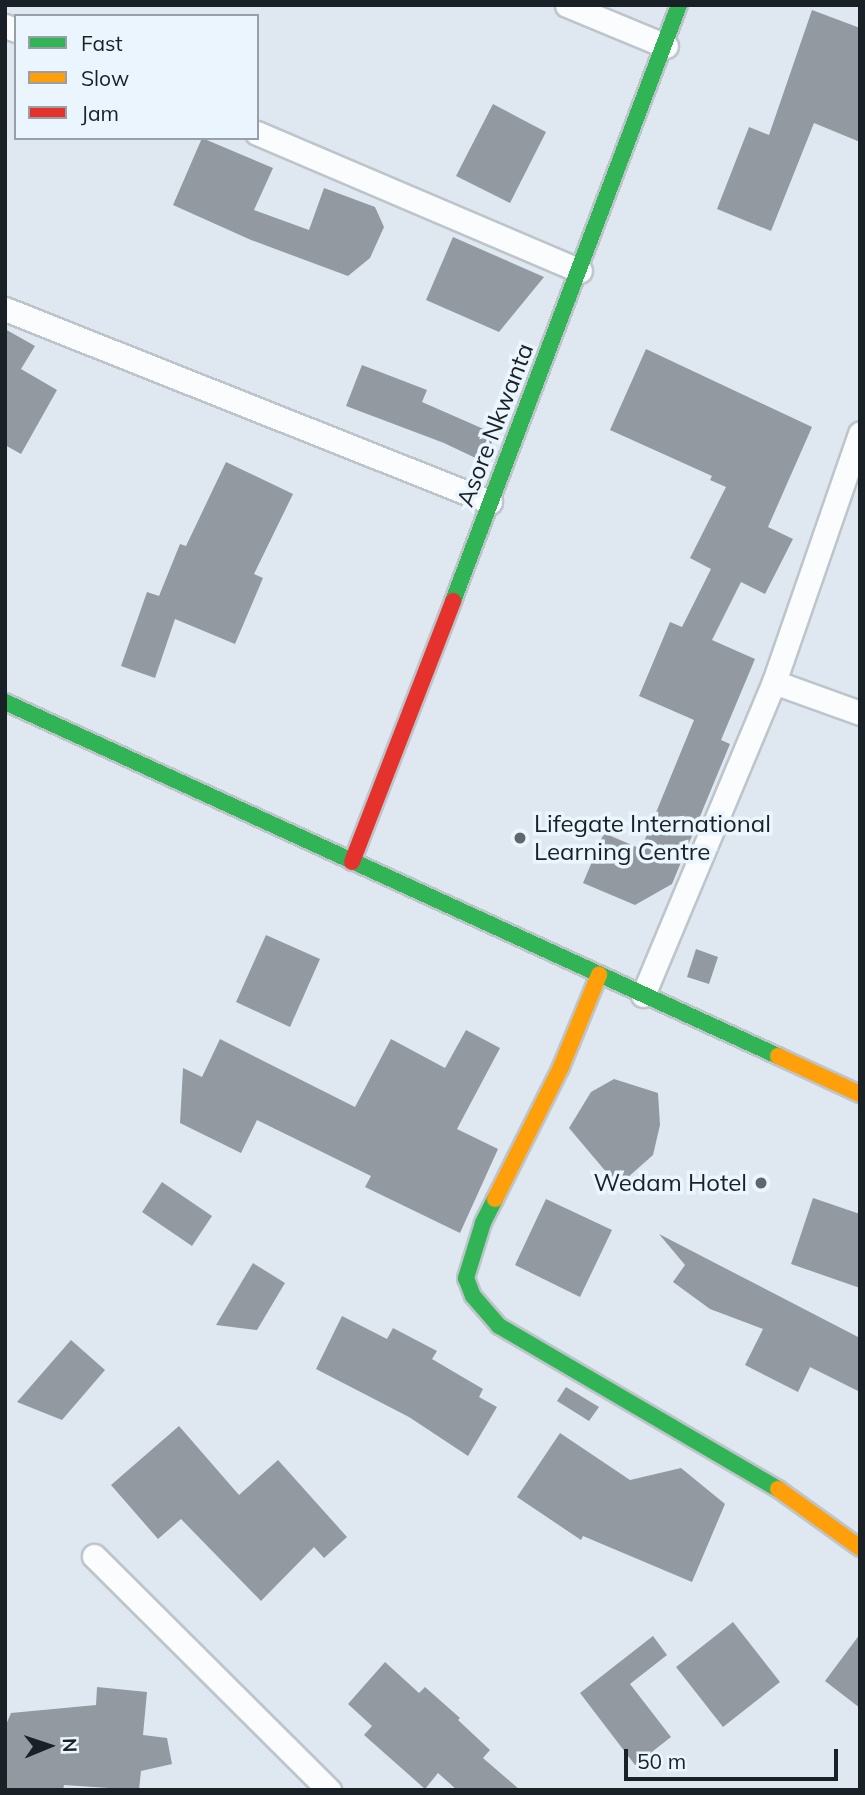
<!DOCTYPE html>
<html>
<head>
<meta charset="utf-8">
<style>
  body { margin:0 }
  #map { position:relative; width:865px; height:1795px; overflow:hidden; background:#dfe8f0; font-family:Mulish,sans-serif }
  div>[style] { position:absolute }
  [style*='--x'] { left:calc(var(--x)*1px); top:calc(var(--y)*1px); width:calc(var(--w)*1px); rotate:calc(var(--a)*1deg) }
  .building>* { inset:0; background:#9399a0 }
  .roads { filter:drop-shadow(2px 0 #bdc5cb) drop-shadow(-2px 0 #bdc5cb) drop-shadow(0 2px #bdc5cb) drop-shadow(0 -2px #bdc5cb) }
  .street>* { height:23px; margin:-11.5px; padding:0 11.5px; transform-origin:11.5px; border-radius:11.5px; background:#fafcfd }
  .fast>* { height:16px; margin:-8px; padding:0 8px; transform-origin:8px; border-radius:8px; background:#30b455 }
  .slow>* { height:16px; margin:-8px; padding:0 8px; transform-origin:8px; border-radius:8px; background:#ff9f0a }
  .jam>* { height:16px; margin:-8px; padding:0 8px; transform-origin:8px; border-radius:8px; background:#e5322d }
  .dots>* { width:19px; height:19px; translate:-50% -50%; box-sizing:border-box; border:4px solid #eaf5fe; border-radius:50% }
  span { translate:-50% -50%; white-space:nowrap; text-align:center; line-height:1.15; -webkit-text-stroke:7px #eaf5fe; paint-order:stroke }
  .street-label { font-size:24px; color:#1a2126 }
  .poi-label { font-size:24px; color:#1a2126 }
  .left { translate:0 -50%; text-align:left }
  .right { translate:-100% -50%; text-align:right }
  .frame { position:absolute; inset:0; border:7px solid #1a2126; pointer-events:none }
  .legend { position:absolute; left:14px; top:14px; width:245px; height:126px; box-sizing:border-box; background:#eaf5fe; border:2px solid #97a0a8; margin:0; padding:9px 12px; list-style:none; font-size:21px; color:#1a2126 }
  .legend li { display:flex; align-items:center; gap:14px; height:35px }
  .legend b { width:35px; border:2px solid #97a0a8 }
  .north { position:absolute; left:14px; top:1711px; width:70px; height:70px; -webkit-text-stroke:5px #eaf5fe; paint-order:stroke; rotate:88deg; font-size:19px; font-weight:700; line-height:28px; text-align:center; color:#1a2126 }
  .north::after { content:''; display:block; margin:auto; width:24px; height:32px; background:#1a2126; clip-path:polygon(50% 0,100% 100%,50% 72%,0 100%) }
  .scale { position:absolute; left:624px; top:1749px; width:214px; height:32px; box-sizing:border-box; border:4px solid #1a2126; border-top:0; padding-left:9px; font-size:21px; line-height:24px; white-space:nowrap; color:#1a2126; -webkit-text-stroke:5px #eaf5fe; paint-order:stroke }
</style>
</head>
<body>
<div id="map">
  <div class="building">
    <i style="clip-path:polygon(812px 10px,860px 28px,860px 142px,814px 123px,771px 231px,717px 209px,749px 127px,769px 135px)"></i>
    <i style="clip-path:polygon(493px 104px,546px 132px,510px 203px,456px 176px)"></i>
    <i style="clip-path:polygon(202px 138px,273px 168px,254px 210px,309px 230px,324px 188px,375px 207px,384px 227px,370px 258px,348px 276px,251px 240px,173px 205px)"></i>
    <i style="clip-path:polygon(453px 237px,544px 277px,499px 332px,426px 300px)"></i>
    <i style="clip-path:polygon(5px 329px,35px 346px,21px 369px,57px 390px,21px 454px,5px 445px)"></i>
    <i style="clip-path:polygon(646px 349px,812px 427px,768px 527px,793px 539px,765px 594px,741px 582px,712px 640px,755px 659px,721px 740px,730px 744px,672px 884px,635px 905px,583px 883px,604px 833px,641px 849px,694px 720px,639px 696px,670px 622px,682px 627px,711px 569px,690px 558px,726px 487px,710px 480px,712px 476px,610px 430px)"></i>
    <i style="clip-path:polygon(362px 365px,427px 390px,422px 402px,495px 434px,484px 462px,444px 443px,346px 406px)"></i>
    <i style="clip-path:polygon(226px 462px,293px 494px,254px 574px,263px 578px,235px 644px,175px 619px,155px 678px,121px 666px,147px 592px,159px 596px,180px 544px,186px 546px)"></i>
    <i style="clip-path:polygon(266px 935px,320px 959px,290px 1027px,236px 1002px)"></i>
    <i style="clip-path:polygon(696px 949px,718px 957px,709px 984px,687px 977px)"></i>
    <i style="clip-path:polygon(466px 1030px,500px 1048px,457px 1129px,498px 1149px,460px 1233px,365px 1187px,371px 1176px,257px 1120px,241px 1153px,180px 1123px,183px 1068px,202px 1077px,220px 1039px,355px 1107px,391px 1039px,445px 1068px)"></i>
    <i style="clip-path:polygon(614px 1079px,658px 1093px,660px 1125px,653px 1155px,618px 1186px,569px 1128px,591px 1092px)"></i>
    <i style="clip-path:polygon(162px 1182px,212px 1216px,192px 1246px,142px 1212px)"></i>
    <i style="clip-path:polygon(813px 1198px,860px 1214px,860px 1288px,791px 1264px)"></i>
    <i style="clip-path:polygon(546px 1199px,612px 1230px,580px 1297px,515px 1265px)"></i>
    <i style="clip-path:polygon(659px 1234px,860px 1338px,860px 1392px,810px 1367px,798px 1392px,745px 1365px,763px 1329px,710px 1309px,673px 1282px,685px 1265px)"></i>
    <i style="clip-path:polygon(253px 1263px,285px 1283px,257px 1330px,216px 1325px)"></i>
    <i style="clip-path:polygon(342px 1316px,387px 1339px,393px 1328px,437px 1351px,432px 1359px,483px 1389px,479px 1397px,497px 1407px,468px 1456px,409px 1417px,316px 1369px)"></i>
    <i style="clip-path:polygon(71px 1340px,105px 1370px,62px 1420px,17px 1402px)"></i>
    <i style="clip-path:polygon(566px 1387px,599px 1407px,589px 1421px,557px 1401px)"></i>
    <i style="clip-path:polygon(179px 1426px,239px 1495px,278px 1460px,347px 1537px,324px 1558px,314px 1547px,261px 1601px,181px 1519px,158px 1539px,111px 1485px)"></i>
    <i style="clip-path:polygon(560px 1433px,630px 1480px,681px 1468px,725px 1504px,692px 1582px,583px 1536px,581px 1540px,517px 1497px)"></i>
    <i style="clip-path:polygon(733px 1622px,780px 1682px,723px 1727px,676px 1667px)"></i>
    <i style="clip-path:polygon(860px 1634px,860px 1708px,825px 1681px)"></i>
    <i style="clip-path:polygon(653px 1636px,667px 1655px,630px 1684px,671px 1737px,635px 1765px,580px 1693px)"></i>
    <i style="clip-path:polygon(385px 1662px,419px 1693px,425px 1687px,460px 1718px,458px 1720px,490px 1750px,483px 1758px,520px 1790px,457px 1790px,438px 1773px,425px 1789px,364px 1735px,372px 1726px,348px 1704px)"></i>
    <i style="clip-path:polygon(97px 1687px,147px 1692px,143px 1735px,167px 1738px,172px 1764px,141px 1771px,139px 1790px,64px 1785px,63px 1790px,5px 1790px,5px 1727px,11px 1713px,96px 1705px)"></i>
  </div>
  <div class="roads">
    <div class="street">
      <i style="--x:567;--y:5;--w:107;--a:22.5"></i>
      <i style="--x:5;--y:26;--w:12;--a:20"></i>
      <i style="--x:257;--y:133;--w:351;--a:23.1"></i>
      <i style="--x:5;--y:309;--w:522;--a:21.7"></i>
      <i style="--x:774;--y:682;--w:91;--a:19.8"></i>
      <i style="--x:643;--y:995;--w:339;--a:-67.3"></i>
      <i style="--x:774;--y:682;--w:263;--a:-70.9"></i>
      <i style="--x:94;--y:1556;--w:332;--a:44.9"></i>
    </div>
    <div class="fast">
      <i style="--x:453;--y:601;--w:637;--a:-69.23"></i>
      <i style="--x:5;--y:702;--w:850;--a:24.61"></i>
      <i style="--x:495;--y:1199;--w:27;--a:117"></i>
      <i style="--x:483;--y:1223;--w:58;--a:107.2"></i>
      <i style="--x:466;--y:1278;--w:19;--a:69"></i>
      <i style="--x:473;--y:1296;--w:40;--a:49"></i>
      <i style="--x:499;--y:1326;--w:323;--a:30.3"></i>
    </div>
    <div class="slow">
      <i style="--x:778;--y:1056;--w:90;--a:24.9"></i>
      <i style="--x:495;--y:1199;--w:148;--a:-63.4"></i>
      <i style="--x:561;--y:1067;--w:100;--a:-67.6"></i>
      <i style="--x:778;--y:1489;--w:101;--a:35.7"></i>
    </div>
    <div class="jam">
      <i style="--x:352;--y:862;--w:280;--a:-68.8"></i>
    </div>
  </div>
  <div class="dots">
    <i style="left:520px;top:838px;background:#5f676d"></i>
    <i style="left:761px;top:1183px;background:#5f676d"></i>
  </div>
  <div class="street-label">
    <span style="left:495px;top:425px;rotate:-69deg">Asore Nkwanta</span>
  </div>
  <div class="poi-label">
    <span class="left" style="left:534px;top:838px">Lifegate International<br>Learning Centre</span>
    <span class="right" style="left:747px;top:1183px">Wedam Hotel</span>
  </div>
  <div class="frame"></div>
  <ul class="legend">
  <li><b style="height:9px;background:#30b455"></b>Fast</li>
  <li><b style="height:9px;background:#ff9f0a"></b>Slow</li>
  <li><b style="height:9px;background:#e5322d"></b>Jam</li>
  </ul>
  <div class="north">N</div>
  <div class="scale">50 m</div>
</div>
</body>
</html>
